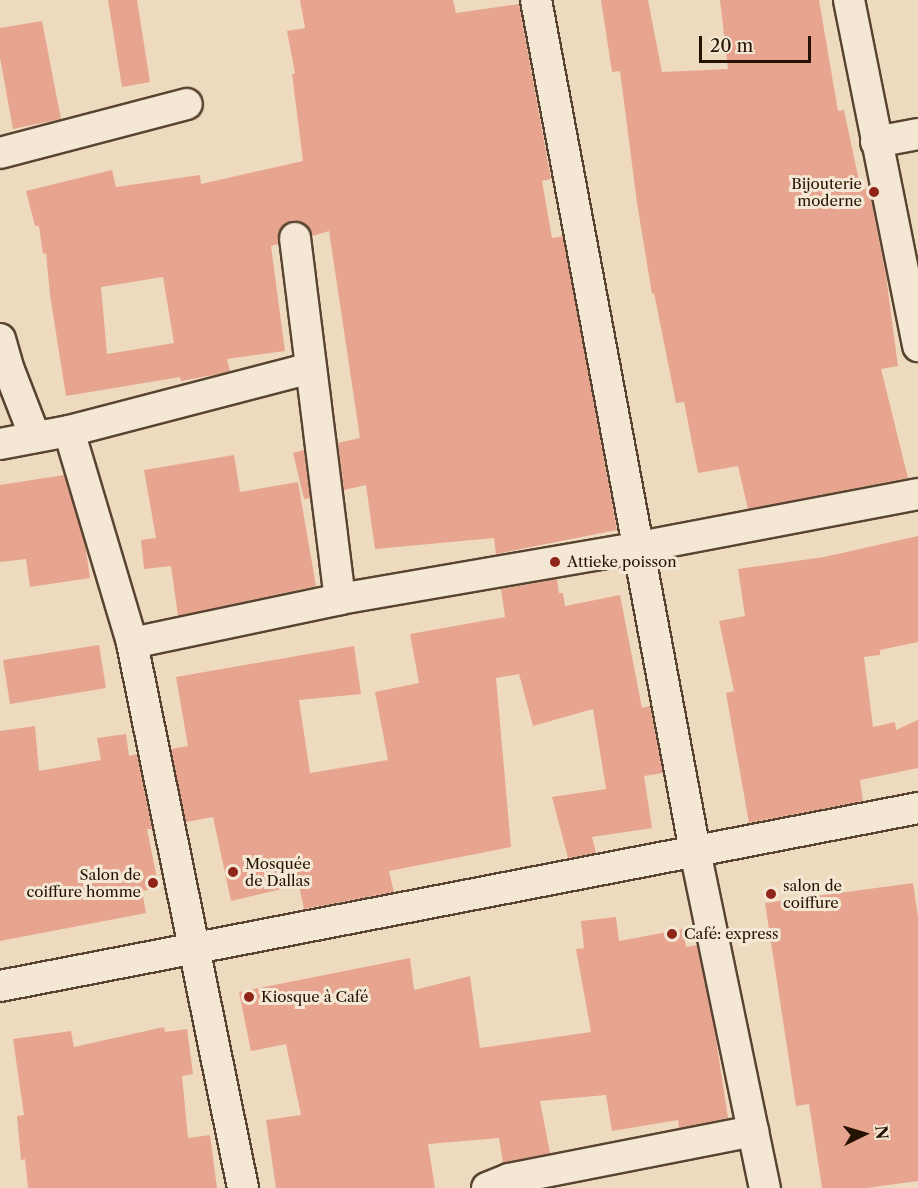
<!DOCTYPE html>
<html>
<head>
<meta charset="utf-8">
<style>
  body { margin:0 }
  #map { position:relative; width:918px; height:1188px; overflow:hidden; background:#eedbbf; font-family:"Libre Caslon Text",serif }
  div>[style] { position:absolute }
  [style*='--x'] { left:calc(var(--x)*1px); top:calc(var(--y)*1px); width:calc(var(--w)*1px); rotate:calc(var(--a)*1deg) }
  .building>* { inset:0; background:#e7a58f }
  .roads { filter:drop-shadow(2px 0 #584430) drop-shadow(-2px 0 #584430) drop-shadow(0 2px #584430) drop-shadow(0 -2px #584430) }
  .street>* { height:30px; margin:-15px; padding:0 15px; transform-origin:15px; border-radius:15px; background:#f4e8d5 }
  .dots>* { width:16px; height:16px; translate:-50% -50%; box-sizing:border-box; border:3px solid #f4e8d5; border-radius:50% }
  span { translate:-50% -50%; white-space:nowrap; text-align:center; line-height:1.15; -webkit-text-stroke:6px #f4e8d5; paint-order:stroke }
  .poi-label { font-size:15px; color:#261201 }
  .right { translate:-100% -50%; text-align:right }
  .left { translate:0 -50%; text-align:left }
  .north { position:absolute; left:834px; top:1104px; width:60px; height:60px; -webkit-text-stroke:4px #f4e8d5; paint-order:stroke; rotate:85deg; font-size:16px; font-weight:700; line-height:24px; text-align:center; color:#261201 }
  .north::after { content:''; display:block; margin:auto; width:21px; height:27px; background:#261201; clip-path:polygon(50% 0,100% 100%,50% 72%,0 100%) }
  .scale { position:absolute; left:699px; top:36px; width:112px; height:27px; box-sizing:border-box; border:3px solid #261201; border-top:0; padding-left:8px; font-size:18px; line-height:21px; white-space:nowrap; color:#261201; -webkit-text-stroke:4px #f4e8d5; paint-order:stroke }
</style>
</head>
<body>
<div id="map">
  <div class="building">
    <i style="clip-path:polygon(108px 0,137px 0,150px 82px,122px 87px)"></i>
    <i style="clip-path:polygon(evenodd,300px 0,453px 0,456px 13px,519px 4px,551px 179px,542px 181px,552px 238px,563px 236px,617px 530px,496px 554px,494px 538px,375px 549px,366px 485px,344px 490px,338px 443px,360px 438px,329px 231px,312px 236px,308px 227px,301px 222px,292px 221px,284px 225px,279px 232px,278px 244px,271px 246px,285px 351px,227px 359px,230px 371px,219px 374px,181px 381px,180px 377px,66px 396px,50px 295px,46px 253px,43px 254px,39px 226px,35px 226px,26px 191px,112px 170px,116px 187px,200px 175px,201px 184px,303px 161px,292px 74px,295px 73px,287px 31px,305px 28px,300px 0,163px 277px,174px 343px,107px 354px,101px 287px,163px 277px)"></i>
    <i style="clip-path:polygon(601px 0,648px 0,662px 72px,728px 69px,720px 0,819px 0,838px 111px,844px 110px,861px 190px,869px 188px,886px 276px,898px 366px,881px 369px,908px 478px,748px 509px,738px 466px,698px 473px,684px 402px,676px 403px,654px 293px,652px 294px,637px 203px,620px 71px,612px 72px)"></i>
    <i style="clip-path:polygon(42px 21px,61px 119px,13px 129px,0 58px,0 28px)"></i>
    <i style="clip-path:polygon(304px 450px,310px 498px,304px 499px,293px 453px)"></i>
    <i style="clip-path:polygon(234px 455px,240px 492px,298px 482px,316px 586px,178px 616px,171px 566px,144px 569px,141px 540px,156px 538px,144px 470px)"></i>
    <i style="clip-path:polygon(64px 475px,85px 544px,90px 578px,30px 587px,26px 559px,0 562px,0 485px)"></i>
    <i style="clip-path:polygon(918px 536px,918px 642px,880px 650px,880px 655px,864px 657px,873px 727px,895px 722px,896px 730px,918px 720px,918px 768px,860px 780px,863px 801px,749px 823px,726px 693px,734px 691px,719px 621px,745px 616px,738px 569px,824px 557px)"></i>
    <i style="clip-path:polygon(557px 579px,559px 593px,563px 593px,565px 606px,620px 595px,642px 708px,650px 706px,663px 773px,644px 776px,652px 828px,592px 837px,596px 853px,568px 858px,552px 797px,606px 789px,593px 709px,533px 726px,519px 674px,496px 678px,511px 847px,389px 871px,394px 892px,304px 909px,299px 885px,231px 901px,213px 817px,186px 822px,171px 749px,188px 746px,176px 677px,354px 646px,361px 694px,299px 700px,310px 773px,388px 760px,375px 692px,419px 683px,410px 634px,505px 617px,501px 589px)"></i>
    <i style="clip-path:polygon(99px 645px,106px 688px,10px 704px,3px 660px)"></i>
    <i style="clip-path:polygon(35px 726px,39px 771px,101px 760px,97px 738px,126px 734px,129px 756px,137px 754px,152px 829px,147px 829px,159px 888px,142px 891px,146px 913px,0 941px,0 731px)"></i>
    <i style="clip-path:polygon(913px 883px,918px 917px,918px 1181px,867px 1188px,822px 1188px,809px 1104px,796px 1106px,765px 903px)"></i>
    <i style="clip-path:polygon(616px 917px,619px 941px,683px 929px,686px 947px,697px 945px,714px 1026px,728px 1118px,679px 1128px,678px 1120px,612px 1131px,606px 1095px,540px 1101px,550px 1153px,503px 1163px,499px 1138px,428px 1144px,435px 1188px,276px 1188px,266px 1120px,301px 1115px,286px 1044px,251px 1051px,239px 992px,410px 958px,414px 990px,470px 976px,480px 1048px,591px 1032px,576px 949px,584px 948px,581px 921px)"></i>
    <i style="clip-path:polygon(164px 1027px,165px 1032px,187px 1029px,193px 1074px,182px 1076px,188px 1138px,210px 1135px,217px 1188px,28px 1188px,25px 1159px,21px 1160px,17px 1116px,24px 1115px,13px 1039px,71px 1031px,74px 1047px)"></i>
  </div>
  <div class="roads">
    <div class="street">
      <i style="--x:536;--y:0;--w:866;--a:79.42"></i>
      <i style="--x:695;--y:851;--w:344;--a:78.3"></i>
      <i style="--x:849;--y:0;--w:353;--a:78.7"></i>
      <i style="--x:876;--y:142;--w:43;--a:-10.8"></i>
      <i style="--x:0;--y:153;--w:193;--a:-14.7"></i>
      <i style="--x:295;--y:238;--w:364;--a:82.9"></i>
      <i style="--x:0;--y:339;--w:32;--a:74"></i>
      <i style="--x:9;--y:370;--w:72;--a:68.8"></i>
      <i style="--x:69;--y:431;--w:221;--a:73.4"></i>
      <i style="--x:132;--y:643;--w:556;--a:78.49"></i>
      <i style="--x:0;--y:444;--w:70;--a:-10.7"></i>
      <i style="--x:69;--y:431;--w:249;--a:-14.6"></i>
      <i style="--x:132;--y:643;--w:213;--a:-11.9"></i>
      <i style="--x:340;--y:599;--w:304;--a:-9.8"></i>
      <i style="--x:640;--y:547;--w:283;--a:-10.8"></i>
      <i style="--x:0;--y:986;--w:935;--a:-10.97"></i>
      <i style="--x:487;--y:1188;--w:24;--a:-22"></i>
      <i style="--x:509;--y:1179;--w:249;--a:-11.1"></i>
    </div>
  </div>
  <div class="dots">
    <i style="left:874px;top:192px;background:#8f2418"></i>
    <i style="left:555px;top:562px;background:#8f2418"></i>
    <i style="left:233px;top:872px;background:#8f2418"></i>
    <i style="left:153px;top:883px;background:#8f2418"></i>
    <i style="left:771px;top:894px;background:#8f2418"></i>
    <i style="left:672px;top:934px;background:#8f2418"></i>
    <i style="left:249px;top:997px;background:#8f2418"></i>
  </div>
  <div class="poi-label">
    <span class="right" style="left:862px;top:192px">Bijouterie<br>moderne</span>
    <span class="left" style="left:567px;top:562px">Attieke poisson</span>
    <span class="left" style="left:245px;top:872px">Mosquée<br>de Dallas</span>
    <span class="right" style="left:141px;top:883px">Salon de<br>coiffure homme</span>
    <span class="left" style="left:783px;top:894px">salon de<br>coiffure</span>
    <span class="left" style="left:684px;top:934px">Café: express</span>
    <span class="left" style="left:261px;top:997px">Kiosque à Café</span>
  </div>
  <div class="north">N</div>
  <div class="scale">20 m</div>
</div>
</body>
</html>
